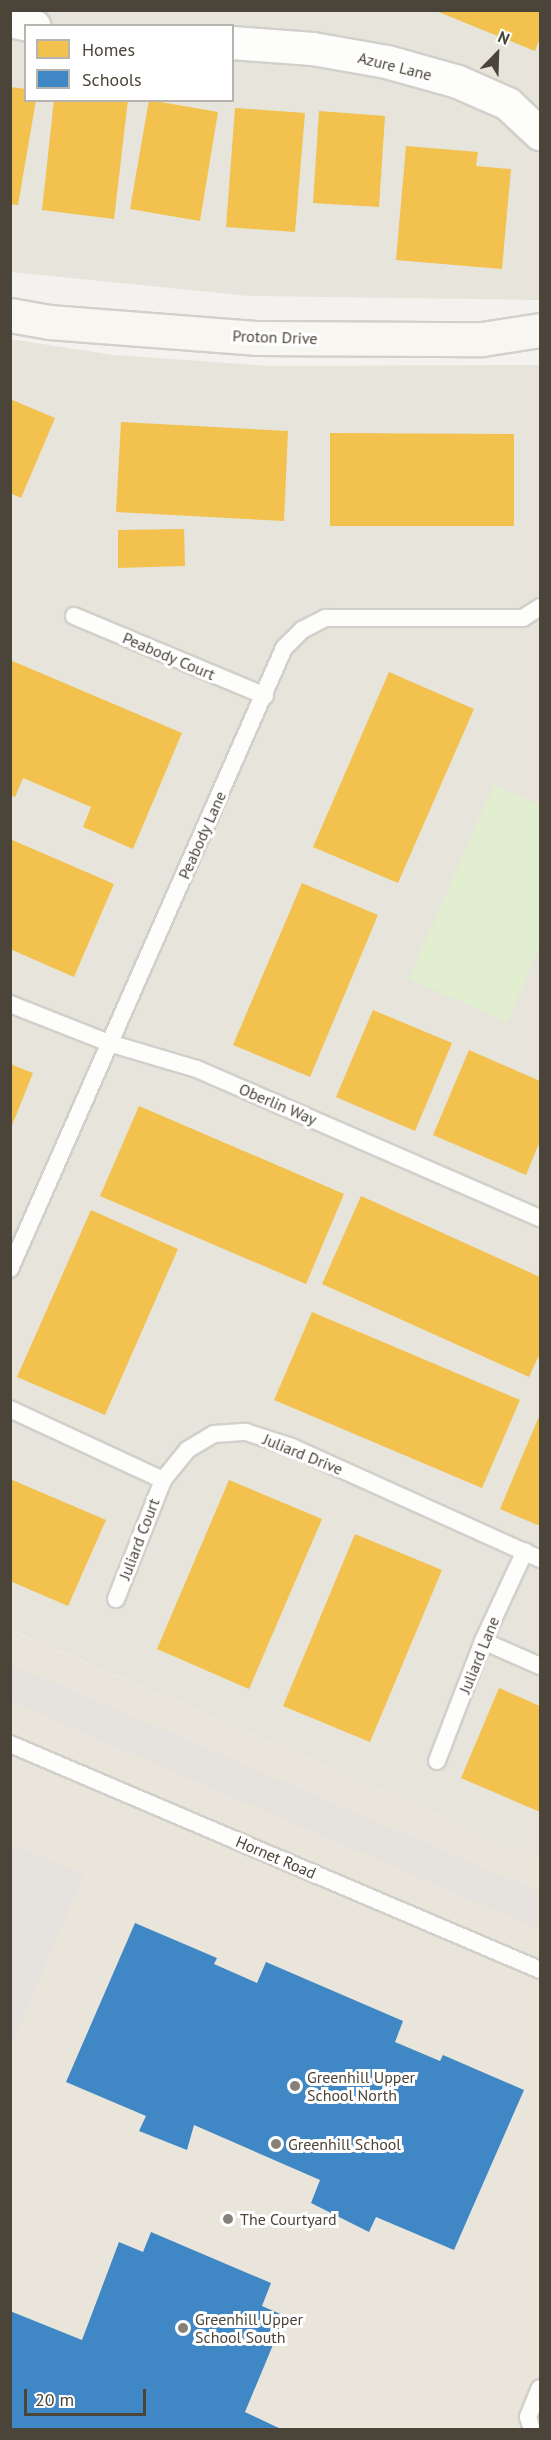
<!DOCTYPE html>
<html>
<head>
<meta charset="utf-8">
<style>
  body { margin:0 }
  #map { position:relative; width:551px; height:2440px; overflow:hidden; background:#f4f2ee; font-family:"PT Sans",sans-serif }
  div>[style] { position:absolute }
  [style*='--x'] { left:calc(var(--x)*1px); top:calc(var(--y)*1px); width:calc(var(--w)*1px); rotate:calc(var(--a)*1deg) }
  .residential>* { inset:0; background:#e7e4dc }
  .education>* { inset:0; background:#eae5da }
  .green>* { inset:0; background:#e1eecf }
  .parking>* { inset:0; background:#e6e3df }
  .homes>* { inset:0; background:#f2c14e }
  .schools>* { inset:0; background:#3f88c5 }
  .roads { filter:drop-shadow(2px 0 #d2d0cb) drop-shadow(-2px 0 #d2d0cb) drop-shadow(0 2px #d2d0cb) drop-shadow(0 -2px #d2d0cb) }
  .lane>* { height:16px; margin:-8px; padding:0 8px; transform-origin:8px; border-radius:8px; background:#fdfdfc }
  .street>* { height:32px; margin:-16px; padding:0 16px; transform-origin:16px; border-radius:16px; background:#fdfdfc }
  .secondary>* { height:33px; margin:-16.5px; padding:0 16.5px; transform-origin:16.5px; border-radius:16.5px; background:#f7f6f1 }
  .dots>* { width:16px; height:16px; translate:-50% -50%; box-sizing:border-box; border:3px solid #fff; border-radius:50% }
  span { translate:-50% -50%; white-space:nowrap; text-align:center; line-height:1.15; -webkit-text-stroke:6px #fff; paint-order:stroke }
  .street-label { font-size:16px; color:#4b4439 }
  .poi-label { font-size:16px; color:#4b4439 }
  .left { translate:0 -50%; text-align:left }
  .frame { position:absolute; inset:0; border:12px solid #4b4439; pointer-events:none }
  .legend { position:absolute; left:24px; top:24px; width:210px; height:78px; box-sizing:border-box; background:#fff; border:2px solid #b7b4b0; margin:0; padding:8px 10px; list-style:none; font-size:18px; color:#4b4439 }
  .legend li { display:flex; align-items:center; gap:12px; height:30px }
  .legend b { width:30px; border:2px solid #b7b4b0 }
  .north { position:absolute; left:467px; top:24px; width:60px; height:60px; -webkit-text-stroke:4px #fff; paint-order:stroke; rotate:23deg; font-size:16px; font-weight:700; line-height:24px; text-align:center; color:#4b4439 }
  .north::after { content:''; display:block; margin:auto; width:21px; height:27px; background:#4b4439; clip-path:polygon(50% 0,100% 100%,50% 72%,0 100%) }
  .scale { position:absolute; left:24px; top:2389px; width:122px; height:27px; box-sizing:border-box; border:3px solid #4b4439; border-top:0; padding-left:8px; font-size:18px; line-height:21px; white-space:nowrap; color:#4b4439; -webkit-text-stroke:4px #fff; paint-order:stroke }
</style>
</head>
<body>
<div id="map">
  <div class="residential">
    <i style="clip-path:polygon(evenodd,10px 11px,540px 11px,540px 300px,249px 296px,11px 272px,10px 11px,26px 26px,232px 26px,232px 100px,26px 100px,26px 26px)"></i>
    <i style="clip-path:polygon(10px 339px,114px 355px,271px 366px,540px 365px,540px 1859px,11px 1630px)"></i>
  </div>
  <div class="education">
    <i style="clip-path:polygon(10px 1630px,540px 1859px,540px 2429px,11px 2429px)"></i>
  </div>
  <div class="green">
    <i style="clip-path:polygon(494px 785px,540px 805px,540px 945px,507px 1022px,409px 979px)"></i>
  </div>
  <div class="parking">
    <i style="clip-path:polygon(11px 1664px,540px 1892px,540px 1918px,536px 1928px,11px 1702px)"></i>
    <i style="clip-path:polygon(12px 1844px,84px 1874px,11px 2047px,10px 1849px)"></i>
  </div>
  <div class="homes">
    <i style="clip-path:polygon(540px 10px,540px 38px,535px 51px,436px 11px)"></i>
    <i style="clip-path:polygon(10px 87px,26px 89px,26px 100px,36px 100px,18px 205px,10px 204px)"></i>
    <i style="clip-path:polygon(54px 100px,128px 100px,114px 219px,42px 210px)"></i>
    <i style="clip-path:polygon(149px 100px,218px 112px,200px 221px,130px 209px)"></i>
    <i style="clip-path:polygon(235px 108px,305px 113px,295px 232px,226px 227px)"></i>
    <i style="clip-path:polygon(319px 111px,385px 116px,379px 207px,313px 203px)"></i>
    <i style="clip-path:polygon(406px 146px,478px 152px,476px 166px,511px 169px,502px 269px,396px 260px)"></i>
    <i style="clip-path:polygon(10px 399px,55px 418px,21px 498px,10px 493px)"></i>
    <i style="clip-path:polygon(121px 422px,288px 431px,284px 521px,116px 512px)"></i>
    <i style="clip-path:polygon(330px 433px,514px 434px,514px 526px,330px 526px)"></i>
    <i style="clip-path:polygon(184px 529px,185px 566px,118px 568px,118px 530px)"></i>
    <i style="clip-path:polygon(10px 660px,182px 733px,133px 849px,83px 827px,91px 807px,23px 778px,15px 797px,10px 795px)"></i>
    <i style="clip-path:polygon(389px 672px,474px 709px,398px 883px,313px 847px)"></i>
    <i style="clip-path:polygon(10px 839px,114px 884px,74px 977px,10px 949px)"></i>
    <i style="clip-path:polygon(302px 883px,378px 915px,310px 1077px,233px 1045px)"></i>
    <i style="clip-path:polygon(373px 1010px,452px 1043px,415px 1131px,336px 1097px)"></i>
    <i style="clip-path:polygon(469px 1050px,540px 1081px,540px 1141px,526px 1175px,433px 1135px)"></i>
    <i style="clip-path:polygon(10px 1064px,33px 1073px,11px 1128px,10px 1128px)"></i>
    <i style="clip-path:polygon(139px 1106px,344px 1194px,306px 1284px,100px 1196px)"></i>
    <i style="clip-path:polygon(361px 1196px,540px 1277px,540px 1353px,529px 1377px,322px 1284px)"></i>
    <i style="clip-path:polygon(91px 1210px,178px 1249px,105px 1415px,17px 1377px)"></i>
    <i style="clip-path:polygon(312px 1312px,520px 1400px,482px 1488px,274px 1400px)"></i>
    <i style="clip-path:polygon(540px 1414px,540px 1526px,500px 1509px)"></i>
    <i style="clip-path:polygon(10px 1479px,106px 1520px,68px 1606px,10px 1581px)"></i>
    <i style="clip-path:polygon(229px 1480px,322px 1519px,249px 1689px,157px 1649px)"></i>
    <i style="clip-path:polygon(355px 1534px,442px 1570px,370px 1742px,283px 1706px)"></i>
    <i style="clip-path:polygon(499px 1688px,540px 1706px,540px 1812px,461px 1778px)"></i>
  </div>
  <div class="schools">
    <i style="clip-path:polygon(135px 1923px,217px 1958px,214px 1964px,257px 1983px,266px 1962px,403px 2021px,395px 2042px,440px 2061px,443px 2055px,524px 2090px,454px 2250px,376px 2217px,369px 2232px,311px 2203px,320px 2180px,194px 2125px,187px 2150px,139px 2131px,146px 2116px,66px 2082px)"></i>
    <i style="clip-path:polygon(151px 2232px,271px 2283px,262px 2306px,285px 2316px,245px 2412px,283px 2430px,10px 2430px,10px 2311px,82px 2340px,119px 2242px,143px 2252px)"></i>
  </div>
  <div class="roads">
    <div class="lane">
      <i style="--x:74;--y:616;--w:207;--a:22.7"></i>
      <i style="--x:10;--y:1004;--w:106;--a:21.5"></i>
      <i style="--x:109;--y:1043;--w:92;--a:16.5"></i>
      <i style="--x:197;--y:1069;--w:374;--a:23.5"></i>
      <i style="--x:10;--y:1269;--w:679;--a:-66.19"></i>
      <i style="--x:284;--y:648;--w:25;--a:-45"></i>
      <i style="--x:302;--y:630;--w:27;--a:-27"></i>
      <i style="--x:326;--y:618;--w:197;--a:0"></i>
      <i style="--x:523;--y:618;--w:20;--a:-33"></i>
      <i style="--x:10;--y:1409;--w:169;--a:24.9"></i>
      <i style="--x:116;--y:1599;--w:128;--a:-68.4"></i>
      <i style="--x:163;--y:1480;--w:38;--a:-51"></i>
      <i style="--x:187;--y:1450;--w:31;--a:-31"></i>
      <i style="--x:214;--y:1434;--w:32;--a:-4"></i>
      <i style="--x:246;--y:1432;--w:48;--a:18.1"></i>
      <i style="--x:292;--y:1447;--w:272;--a:24.3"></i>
      <i style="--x:483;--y:1641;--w:62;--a:23.7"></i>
      <i style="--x:10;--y:1744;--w:576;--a:23.09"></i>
      <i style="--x:437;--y:1761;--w:129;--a:-69"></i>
      <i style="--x:483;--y:1641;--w:99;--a:-65"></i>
      <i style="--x:532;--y:2430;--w:14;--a:-107"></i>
      <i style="--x:528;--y:2417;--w:31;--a:-68"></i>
    </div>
    <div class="street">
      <i style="--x:10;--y:21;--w:25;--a:12"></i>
      <i style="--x:232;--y:43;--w:81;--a:4.2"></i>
      <i style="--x:313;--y:49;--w:75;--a:10"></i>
      <i style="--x:387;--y:62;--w:74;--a:15.7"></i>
      <i style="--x:458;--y:82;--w:55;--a:23.7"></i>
      <i style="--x:508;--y:104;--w:44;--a:43.2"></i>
    </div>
    <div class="secondary">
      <i style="--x:10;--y:315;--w:40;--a:10"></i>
      <i style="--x:49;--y:322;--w:210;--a:4.4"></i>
      <i style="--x:258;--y:338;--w:224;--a:0.3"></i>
      <i style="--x:482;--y:339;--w:59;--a:-8.8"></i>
    </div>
  </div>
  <div class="dots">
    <i style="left:295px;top:2086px;background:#868178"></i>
    <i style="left:276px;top:2144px;background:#868178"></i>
    <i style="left:228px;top:2219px;background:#868178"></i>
    <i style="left:183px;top:2328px;background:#868178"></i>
  </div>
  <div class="street-label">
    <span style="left:395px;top:66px;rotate:14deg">Azure Lane</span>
    <span style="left:275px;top:337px;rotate:2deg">Proton Drive</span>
    <span style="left:169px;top:656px;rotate:23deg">Peabody Court</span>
    <span style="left:202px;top:835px;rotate:-66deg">Peabody Lane</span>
    <span style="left:278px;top:1104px;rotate:23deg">Oberlin Way</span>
    <span style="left:303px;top:1454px;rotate:22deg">Juliard Drive</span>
    <span style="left:139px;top:1539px;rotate:-69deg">Juliard Court</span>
    <span style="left:479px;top:1655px;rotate:-68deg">Juliard Lane</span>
    <span style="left:276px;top:1857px;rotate:23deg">Hornet Road</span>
  </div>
  <div class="poi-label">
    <span class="left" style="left:307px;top:2086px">Greenhill Upper<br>School North</span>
    <span class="left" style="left:288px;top:2144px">Greenhill School</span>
    <span class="left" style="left:240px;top:2219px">The Courtyard</span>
    <span class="left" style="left:195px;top:2328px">Greenhill Upper<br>School South</span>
  </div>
  <div class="frame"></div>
  <ul class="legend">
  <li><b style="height:16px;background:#f2c14e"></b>Homes</li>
  <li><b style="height:16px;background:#3f88c5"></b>Schools</li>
  </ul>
  <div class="north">N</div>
  <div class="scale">20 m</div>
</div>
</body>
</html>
